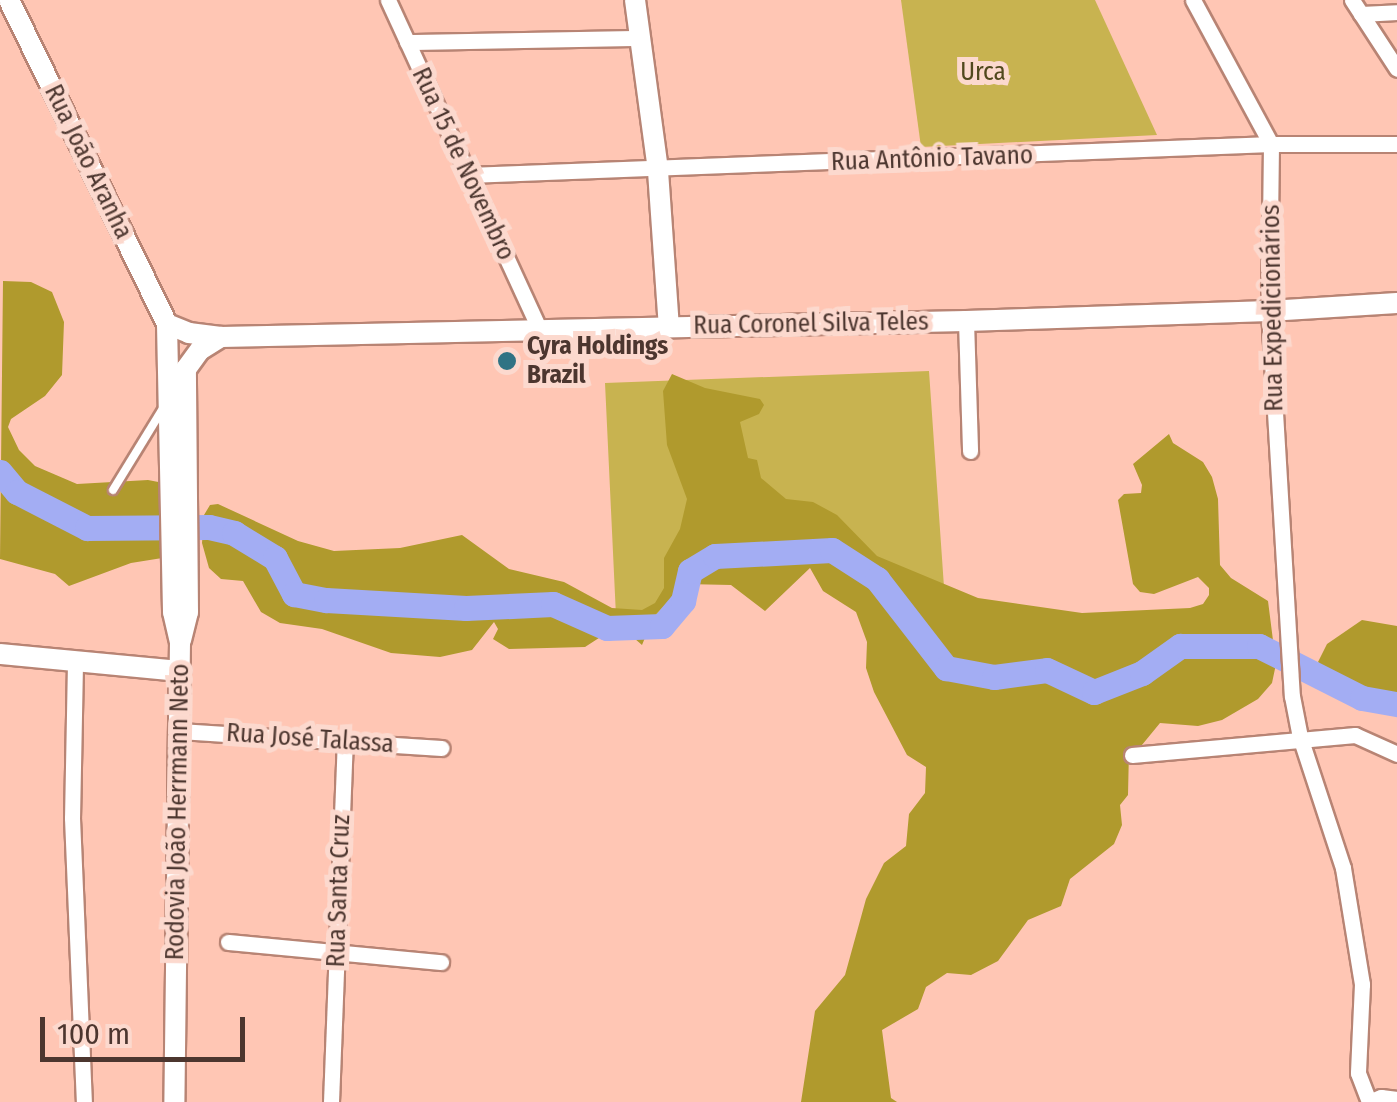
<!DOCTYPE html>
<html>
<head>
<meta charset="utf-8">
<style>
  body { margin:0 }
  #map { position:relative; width:1397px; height:1102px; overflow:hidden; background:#ffc6b4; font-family:"Fira Sans Condensed",sans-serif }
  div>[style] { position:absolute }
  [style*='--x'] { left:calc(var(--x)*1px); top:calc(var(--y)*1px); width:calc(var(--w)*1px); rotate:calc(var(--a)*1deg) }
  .green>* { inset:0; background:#c8b350 }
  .forest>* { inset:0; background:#b09a2d }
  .river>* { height:25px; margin:-12.5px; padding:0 12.5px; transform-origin:12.5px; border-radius:12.5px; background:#a3adf3 }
  .roads { filter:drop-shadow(2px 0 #b88474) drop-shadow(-2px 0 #b88474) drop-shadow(0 2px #b88474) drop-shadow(0 -2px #b88474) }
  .lane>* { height:8px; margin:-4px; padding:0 4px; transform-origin:4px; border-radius:4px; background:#fff }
  .street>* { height:15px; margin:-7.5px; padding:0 7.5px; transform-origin:7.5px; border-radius:7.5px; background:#fff }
  .secondary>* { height:20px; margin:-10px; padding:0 10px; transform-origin:10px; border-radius:10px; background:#fff }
  .dots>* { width:28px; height:28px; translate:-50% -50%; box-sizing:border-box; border:5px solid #fcd9ce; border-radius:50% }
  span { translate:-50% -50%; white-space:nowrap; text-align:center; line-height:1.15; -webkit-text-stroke:10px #fcd9ce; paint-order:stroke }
  .park-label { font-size:25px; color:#51481d }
  .street-label { font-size:25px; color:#4c362f }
  .poi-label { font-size:25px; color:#4c362f; font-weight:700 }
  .left { translate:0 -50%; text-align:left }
  .scale { position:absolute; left:40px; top:1017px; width:205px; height:45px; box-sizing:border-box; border:5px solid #4c362f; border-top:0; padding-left:12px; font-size:30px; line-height:35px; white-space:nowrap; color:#4c362f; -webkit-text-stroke:8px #fcd9ce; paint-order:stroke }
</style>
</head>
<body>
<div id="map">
  <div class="green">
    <i style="clip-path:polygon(901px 0,1095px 0,1157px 135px,921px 147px)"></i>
    <i style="clip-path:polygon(929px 371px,949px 659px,835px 545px,684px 565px,675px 596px,661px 620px,616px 616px,605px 383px)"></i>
  </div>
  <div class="forest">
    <i style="clip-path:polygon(3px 281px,31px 282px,52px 292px,64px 322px,62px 375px,45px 396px,11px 419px,8px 427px,19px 450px,35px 466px,77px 484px,148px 480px,174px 485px,181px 555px,131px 563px,69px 586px,55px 574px,0 559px)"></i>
    <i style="clip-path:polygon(672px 374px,705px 388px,760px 399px,764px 405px,759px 414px,740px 422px,748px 458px,757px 460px,761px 478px,786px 499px,813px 502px,837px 515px,877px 556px,978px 598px,1082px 613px,1190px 608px,1203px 604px,1209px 595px,1209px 588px,1198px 577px,1154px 594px,1140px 592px,1133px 584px,1118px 500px,1124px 494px,1141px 493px,1142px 485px,1133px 464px,1169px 434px,1173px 443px,1203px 462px,1212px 477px,1218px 499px,1220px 565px,1231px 578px,1268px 601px,1276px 664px,1272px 683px,1258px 699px,1222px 720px,1198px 726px,1160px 723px,1137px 751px,1129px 750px,1128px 795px,1120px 805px,1122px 825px,1114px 844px,1070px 879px,1061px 906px,1028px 920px,998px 961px,971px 975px,947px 973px,926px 987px,918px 1009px,882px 1030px,891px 1098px,897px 1102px,801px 1102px,815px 1011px,845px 975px,866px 899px,884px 863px,906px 846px,909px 814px,925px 793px,926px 767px,907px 755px,874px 692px,866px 668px,867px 642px,856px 612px,823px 591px,810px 568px,765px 611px,731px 585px,685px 584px,654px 616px,642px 645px,619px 625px,585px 647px,509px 649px,493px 639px,498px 629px,494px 622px,472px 650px,440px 657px,391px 653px,322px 629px,280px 623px,261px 612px,243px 581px,221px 579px,209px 568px,202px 543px,204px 515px,210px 505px,218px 504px,298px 541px,334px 551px,400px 548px,462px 535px,509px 569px,564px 582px,612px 608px,642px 610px,655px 603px,664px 588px,664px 558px,680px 529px,687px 499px,667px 445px,663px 391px)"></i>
    <i style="clip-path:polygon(1362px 620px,1397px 626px,1397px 711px,1363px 709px,1341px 697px,1318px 662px,1327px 644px)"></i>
  </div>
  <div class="river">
    <i style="--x:0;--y:472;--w:26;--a:50"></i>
    <i style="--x:17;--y:492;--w:79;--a:27.2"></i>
    <i style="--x:87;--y:528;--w:122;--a:-0.5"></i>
    <i style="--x:209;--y:527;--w:26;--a:13"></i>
    <i style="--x:234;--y:533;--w:48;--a:31.4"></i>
    <i style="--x:275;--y:558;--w:41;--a:62.2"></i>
    <i style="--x:294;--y:594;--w:33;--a:11"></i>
    <i style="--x:326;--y:600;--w:140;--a:3.3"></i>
    <i style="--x:466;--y:608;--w:87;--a:-2.6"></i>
    <i style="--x:553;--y:604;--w:59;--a:24"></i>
    <i style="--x:607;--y:628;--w:55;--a:-2.1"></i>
    <i style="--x:662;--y:626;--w:33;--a:-50"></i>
    <i style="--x:683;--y:601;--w:31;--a:-77"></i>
    <i style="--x:690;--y:571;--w:29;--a:-31"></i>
    <i style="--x:715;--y:556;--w:117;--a:-2.9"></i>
    <i style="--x:832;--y:550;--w:54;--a:32.8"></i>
    <i style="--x:877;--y:579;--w:113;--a:52.2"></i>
    <i style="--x:946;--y:668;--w:49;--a:10.6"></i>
    <i style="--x:994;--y:677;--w:53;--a:-7.5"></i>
    <i style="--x:1047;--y:670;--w:52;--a:25.1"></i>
    <i style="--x:1094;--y:692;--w:52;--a:-21.6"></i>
    <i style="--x:1142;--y:673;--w:47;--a:-35.4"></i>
    <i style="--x:1180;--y:646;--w:79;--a:0"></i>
    <i style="--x:1259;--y:646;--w:115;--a:26.8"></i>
    <i style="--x:1362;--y:698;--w:36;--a:10"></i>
  </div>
  <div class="roads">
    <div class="lane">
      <i style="--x:113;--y:490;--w:94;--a:-58.5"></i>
    </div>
    <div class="street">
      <i style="--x:388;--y:0;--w:361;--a:65.3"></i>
      <i style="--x:1193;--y:0;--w:164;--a:61.6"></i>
      <i style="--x:1271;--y:144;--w:167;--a:90.7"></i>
      <i style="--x:1269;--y:311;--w:386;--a:86.6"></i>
      <i style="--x:1292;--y:696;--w:42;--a:79"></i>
      <i style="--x:1300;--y:737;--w:138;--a:71.8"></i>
      <i style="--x:1343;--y:868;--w:118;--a:80.7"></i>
      <i style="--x:1362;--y:984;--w:89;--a:92.6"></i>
      <i style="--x:1358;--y:1073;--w:31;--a:69"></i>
      <i style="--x:1352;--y:0;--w:82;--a:56.9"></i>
      <i style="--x:1361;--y:14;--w:36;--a:-3"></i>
      <i style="--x:407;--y:42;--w:233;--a:-1"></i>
      <i style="--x:468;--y:175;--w:804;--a:-2.21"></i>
      <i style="--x:1271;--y:144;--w:126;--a:0"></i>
      <i style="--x:966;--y:321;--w:130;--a:88.2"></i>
      <i style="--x:75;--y:663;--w:155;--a:91.1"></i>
      <i style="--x:72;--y:818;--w:284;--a:87.6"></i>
      <i style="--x:179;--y:731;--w:263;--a:3.7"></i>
      <i style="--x:1132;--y:755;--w:224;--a:-5.1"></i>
      <i style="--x:1355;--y:735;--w:46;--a:24.3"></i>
      <i style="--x:228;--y:942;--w:214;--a:5.4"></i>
      <i style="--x:331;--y:1102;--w:361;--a:-87.8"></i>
      <i style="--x:1369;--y:1102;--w:13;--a:-23"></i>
      <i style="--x:1381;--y:1097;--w:16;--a:7"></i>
    </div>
    <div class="secondary">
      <i style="--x:9;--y:0;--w:360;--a:64"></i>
      <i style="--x:167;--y:324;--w:288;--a:88.8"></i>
      <i style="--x:173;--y:612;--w:31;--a:77"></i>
      <i style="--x:180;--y:642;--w:460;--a:90.7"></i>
      <i style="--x:635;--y:0;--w:173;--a:82.3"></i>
      <i style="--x:658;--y:171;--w:156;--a:86"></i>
      <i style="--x:167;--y:324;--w:24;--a:22"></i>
      <i style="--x:189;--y:333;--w:32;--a:7"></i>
      <i style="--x:221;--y:337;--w:745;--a:-1.23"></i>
      <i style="--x:966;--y:321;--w:303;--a:-1.9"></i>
      <i style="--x:1269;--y:311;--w:128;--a:-3.6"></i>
      <i style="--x:181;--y:640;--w:29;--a:-76"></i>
      <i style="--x:188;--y:612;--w:243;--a:-90.5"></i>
      <i style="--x:186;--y:369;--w:24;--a:-54"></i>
      <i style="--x:200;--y:350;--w:25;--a:-32"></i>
      <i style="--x:0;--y:654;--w:181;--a:5.4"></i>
    </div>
  </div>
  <div class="dots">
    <i style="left:507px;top:361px;background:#307384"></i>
  </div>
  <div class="park-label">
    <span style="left:983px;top:72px">Urca</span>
  </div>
  <div class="street-label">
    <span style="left:932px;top:159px;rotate:-2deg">Rua Antônio Tavano</span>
    <span style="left:88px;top:162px;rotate:64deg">Rua João Aranha</span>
    <span style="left:463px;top:164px;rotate:65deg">Rua 15 de Novembro</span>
    <span style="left:1273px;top:308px;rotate:-91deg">Rua Expedicionários</span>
    <span style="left:811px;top:324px;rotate:-1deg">Rua Coronel Silva Teles</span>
    <span style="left:310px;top:739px;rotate:4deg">Rua José Talassa</span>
    <span style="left:178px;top:812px;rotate:-89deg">Rodovia João Herrmann Neto</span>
    <span style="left:339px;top:891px;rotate:-88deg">Rua Santa Cruz</span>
  </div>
  <div class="poi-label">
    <span class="left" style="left:527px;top:361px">Cyra Holdings<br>Brazil</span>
  </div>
  <div class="scale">100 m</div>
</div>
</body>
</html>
